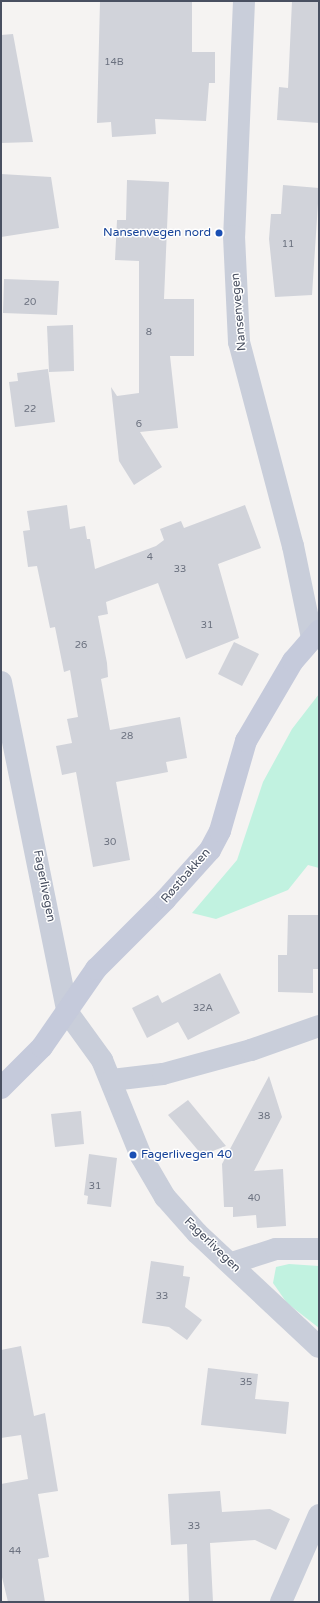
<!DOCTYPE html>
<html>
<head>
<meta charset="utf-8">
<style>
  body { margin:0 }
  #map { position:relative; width:320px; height:1603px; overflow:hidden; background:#f5f3f2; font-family:"Varela Round",sans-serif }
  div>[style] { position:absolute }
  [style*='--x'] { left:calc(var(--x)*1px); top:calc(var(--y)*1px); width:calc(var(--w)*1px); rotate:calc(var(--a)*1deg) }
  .green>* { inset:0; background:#c1f2e0 }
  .building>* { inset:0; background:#d1d3da }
  .street>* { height:22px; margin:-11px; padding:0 11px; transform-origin:11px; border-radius:11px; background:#c9ceda }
  .secondary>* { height:22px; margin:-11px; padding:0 11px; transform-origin:11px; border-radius:11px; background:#c5cadb }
  .dots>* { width:11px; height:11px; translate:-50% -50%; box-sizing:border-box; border:2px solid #fff; border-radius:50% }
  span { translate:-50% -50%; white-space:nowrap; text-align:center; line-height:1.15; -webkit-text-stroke:3px #fff; paint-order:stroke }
  .number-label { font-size:10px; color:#6b717f }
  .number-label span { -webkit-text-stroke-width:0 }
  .transit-label { font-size:12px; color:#164399 }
  .right { translate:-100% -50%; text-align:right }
  .left { translate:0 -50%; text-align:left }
  .street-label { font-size:12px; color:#495061 }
  .frame { position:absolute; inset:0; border:2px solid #495061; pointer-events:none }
</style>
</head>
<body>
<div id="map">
  <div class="green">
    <i style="clip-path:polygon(319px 694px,319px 868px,308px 865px,288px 890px,216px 919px,192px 913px,237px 860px,263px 782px,292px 729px)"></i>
    <i style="clip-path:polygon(289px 1264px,319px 1266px,319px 1328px,287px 1303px,273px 1283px,276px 1267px)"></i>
  </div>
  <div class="building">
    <i style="clip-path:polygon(100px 1px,192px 1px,192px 52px,215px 52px,215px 83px,209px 83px,206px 121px,155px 119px,156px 134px,112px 137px,111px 122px,97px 123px)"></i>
    <i style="clip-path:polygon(292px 1px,319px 1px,319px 123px,277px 120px,279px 87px,288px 88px)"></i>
    <i style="clip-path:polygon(13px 34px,33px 142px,1px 143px,1px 35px)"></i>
    <i style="clip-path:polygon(1px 174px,51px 177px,59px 228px,1px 237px)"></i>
    <i style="clip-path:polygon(127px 180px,169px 182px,164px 299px,194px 299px,194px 356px,170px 356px,178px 428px,140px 432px,162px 467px,134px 485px,119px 461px,111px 387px,117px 396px,139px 393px,139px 261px,115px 260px,117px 220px,126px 220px)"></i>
    <i style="clip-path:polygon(283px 185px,319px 188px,312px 295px,275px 297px,269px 239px,271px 214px,281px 214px)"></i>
    <i style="clip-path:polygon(4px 279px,59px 281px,57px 315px,3px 313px)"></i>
    <i style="clip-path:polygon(73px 325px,74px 371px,49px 372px,47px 326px)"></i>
    <i style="clip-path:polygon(48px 369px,55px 422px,15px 427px,9px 382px,18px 381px,17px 373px)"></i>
    <i style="clip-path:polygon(67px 505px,70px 529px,85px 526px,87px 539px,90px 539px,95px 569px,156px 546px,164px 540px,160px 529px,181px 521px,184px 528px,245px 505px,261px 548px,218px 564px,239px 638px,186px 659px,158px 583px,106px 602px,108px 614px,98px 616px,107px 663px,108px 677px,101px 679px,110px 730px,180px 717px,187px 758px,166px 762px,168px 772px,116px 782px,130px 860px,93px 867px,76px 772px,62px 775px,56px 746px,72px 743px,67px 719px,78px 717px,70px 670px,64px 672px,55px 627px,50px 628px,37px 566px,28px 567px,23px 531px,30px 530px,27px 511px)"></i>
    <i style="clip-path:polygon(234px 642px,259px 654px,242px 686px,218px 674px)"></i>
    <i style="clip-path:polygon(288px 915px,319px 915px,319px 969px,313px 969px,313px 993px,278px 992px,278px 955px,287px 955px)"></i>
    <i style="clip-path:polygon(220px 973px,240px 1013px,188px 1040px,178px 1022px,147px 1038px,132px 1008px,158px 995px,162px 1003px)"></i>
    <i style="clip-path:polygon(269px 1076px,282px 1117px,254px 1171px,283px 1169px,286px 1226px,257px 1228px,256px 1215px,233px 1217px,233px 1207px,224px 1207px,222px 1164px)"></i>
    <i style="clip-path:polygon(188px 1100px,226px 1146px,202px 1155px,168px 1115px)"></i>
    <i style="clip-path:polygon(81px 1111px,84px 1144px,55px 1147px,51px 1114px)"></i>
    <i style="clip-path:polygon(89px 1154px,117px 1158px,111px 1207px,87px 1204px,88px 1196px,84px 1195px)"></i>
    <i style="clip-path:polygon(151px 1261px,184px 1266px,183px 1276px,190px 1277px,185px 1307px,202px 1320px,187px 1340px,169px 1327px,142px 1323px)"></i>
    <i style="clip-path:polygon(21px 1346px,34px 1416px,45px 1413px,58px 1491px,38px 1494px,49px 1557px,38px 1559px,45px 1602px,8px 1602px,1px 1573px,1px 1484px,28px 1479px,21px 1435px,1px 1438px,1px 1350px)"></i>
    <i style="clip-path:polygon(208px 1368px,258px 1374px,255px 1399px,289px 1402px,286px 1434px,201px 1425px)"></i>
    <i style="clip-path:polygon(220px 1491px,222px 1512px,270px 1509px,290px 1519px,276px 1550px,255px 1540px,210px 1543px,213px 1602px,189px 1602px,187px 1544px,171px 1545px,168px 1494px)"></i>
  </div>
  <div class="street">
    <i style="--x:244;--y:1;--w:235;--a:92.4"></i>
    <i style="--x:234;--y:236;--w:106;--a:87.3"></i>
    <i style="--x:239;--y:342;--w:211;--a:75.2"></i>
    <i style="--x:293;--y:546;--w:94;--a:78.3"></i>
    <i style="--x:1;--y:682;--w:338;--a:78.6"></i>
    <i style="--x:68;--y:1013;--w:58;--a:54.1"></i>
    <i style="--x:102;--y:1060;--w:104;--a:67.9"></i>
    <i style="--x:141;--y:1156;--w:48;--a:59.7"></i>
    <i style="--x:165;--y:1197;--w:48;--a:48.4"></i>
    <i style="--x:197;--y:1233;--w:167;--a:43.1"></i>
    <i style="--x:112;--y:1080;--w:51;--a:-6.7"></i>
    <i style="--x:163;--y:1074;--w:91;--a:-15.3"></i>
    <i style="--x:251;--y:1050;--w:72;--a:-19.4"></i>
    <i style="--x:232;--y:1263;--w:46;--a:-17.7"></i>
    <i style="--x:276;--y:1249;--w:43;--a:0"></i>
    <i style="--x:281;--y:1602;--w:95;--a:-66.4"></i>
  </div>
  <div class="secondary">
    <i style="--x:1;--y:1088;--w:58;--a:-45"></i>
    <i style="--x:42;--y:1047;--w:95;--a:-55.3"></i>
    <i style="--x:96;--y:969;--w:98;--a:-45"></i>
    <i style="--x:165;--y:900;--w:67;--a:-48"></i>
    <i style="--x:210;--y:850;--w:21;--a:-62"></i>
    <i style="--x:220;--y:831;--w:94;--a:-73.9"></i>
    <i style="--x:246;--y:741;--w:93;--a:-59.6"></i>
    <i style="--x:293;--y:661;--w:40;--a:-49"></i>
  </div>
  <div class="dots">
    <i style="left:219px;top:233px;background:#1a4fb4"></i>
    <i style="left:133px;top:1155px;background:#1a4fb4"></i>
  </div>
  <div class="number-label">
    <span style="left:114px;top:63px">14B</span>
    <span style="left:288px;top:245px">11</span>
    <span style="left:30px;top:303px">20</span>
    <span style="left:149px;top:333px">8</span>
    <span style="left:30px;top:410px">22</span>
    <span style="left:139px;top:425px">6</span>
    <span style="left:150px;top:558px">4</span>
    <span style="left:180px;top:570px">33</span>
    <span style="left:207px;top:626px">31</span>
    <span style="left:81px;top:646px">26</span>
    <span style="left:127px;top:737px">28</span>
    <span style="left:110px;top:843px">30</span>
    <span style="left:203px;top:1009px">32A</span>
    <span style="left:264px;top:1117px">38</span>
    <span style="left:95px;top:1187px">31</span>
    <span style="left:254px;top:1199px">40</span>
    <span style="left:162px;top:1297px">33</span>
    <span style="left:246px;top:1383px">35</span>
    <span style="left:194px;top:1527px">33</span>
    <span style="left:15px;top:1552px">44</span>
  </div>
  <div class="transit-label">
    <span class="right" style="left:211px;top:233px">Nansenvegen nord</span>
    <span class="left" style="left:141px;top:1155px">Fagerlivegen 40</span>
  </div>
  <div class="street-label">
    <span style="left:239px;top:312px;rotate:-95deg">Nansenvegen</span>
    <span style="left:186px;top:876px;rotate:-49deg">Røstbakken</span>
    <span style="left:44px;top:886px;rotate:79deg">Fagerlivegen</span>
    <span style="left:212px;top:1245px;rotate:44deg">Fagerlivegen</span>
  </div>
  <div class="frame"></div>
</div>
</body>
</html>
